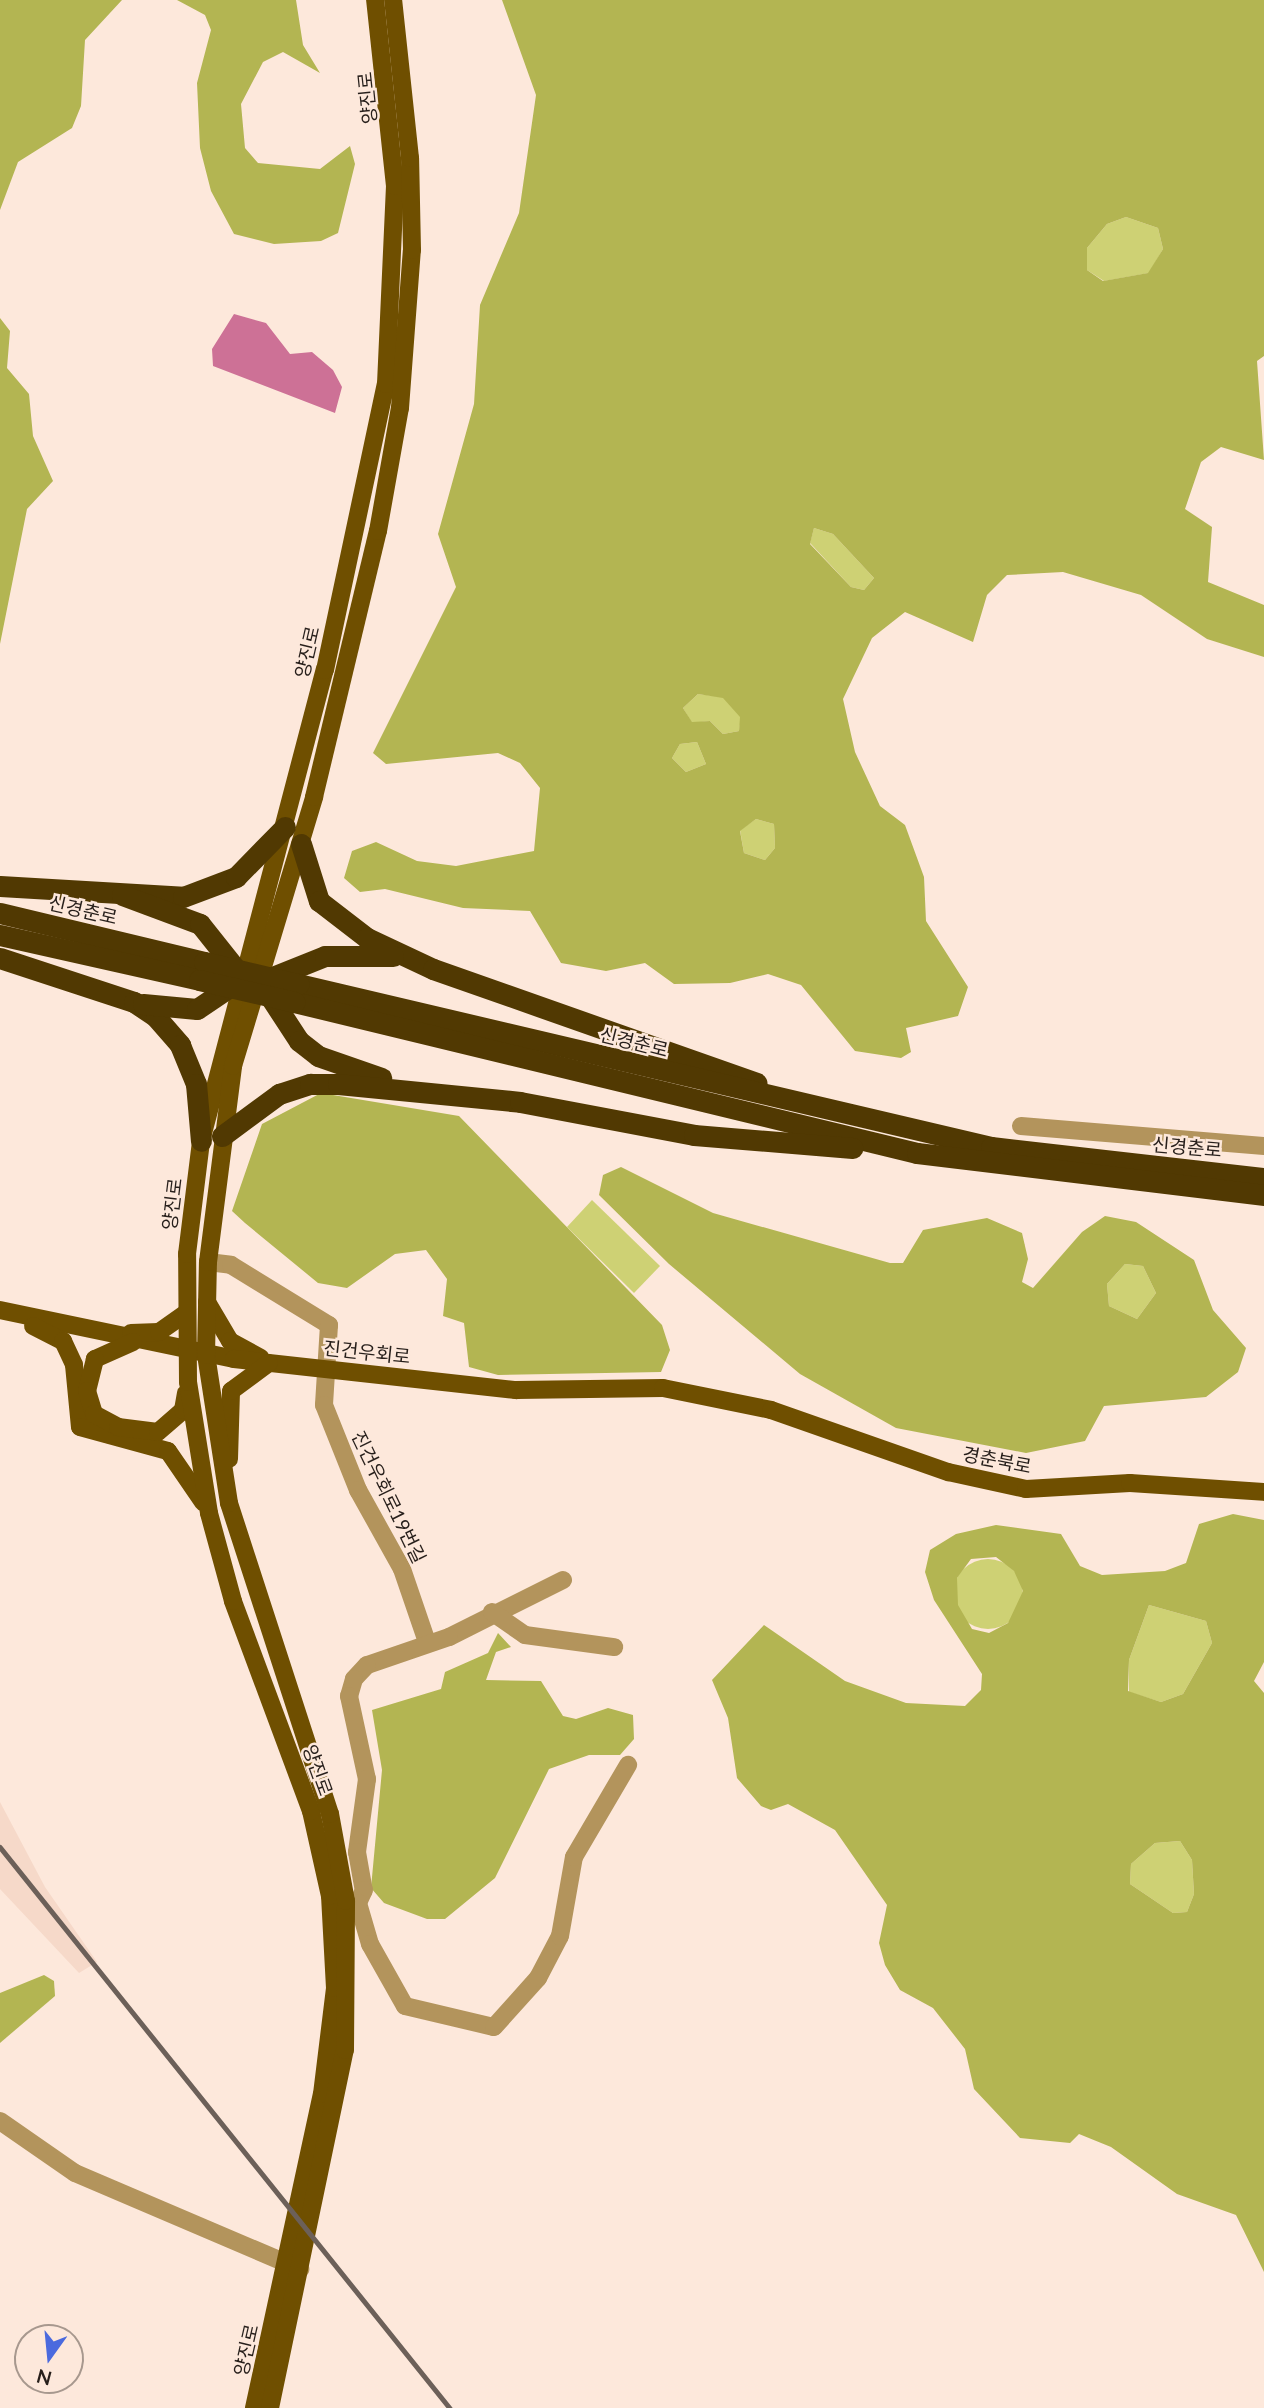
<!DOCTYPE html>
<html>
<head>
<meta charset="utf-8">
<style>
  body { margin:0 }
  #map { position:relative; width:1264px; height:2408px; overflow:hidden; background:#fde8db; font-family:Lato,"Noto Sans KR",sans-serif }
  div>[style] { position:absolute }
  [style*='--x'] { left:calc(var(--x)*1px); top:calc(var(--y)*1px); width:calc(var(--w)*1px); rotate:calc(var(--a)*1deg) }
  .built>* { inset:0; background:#f6d9c9 }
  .green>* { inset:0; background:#ced174 }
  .round { border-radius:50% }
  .forest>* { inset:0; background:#b3b552 }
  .water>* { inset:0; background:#cd7196 }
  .minor>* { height:18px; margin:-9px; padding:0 9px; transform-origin:9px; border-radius:9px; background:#b3945c }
  .major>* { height:18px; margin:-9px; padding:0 9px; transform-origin:9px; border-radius:9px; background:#6f4f00 }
  .highway>* { height:21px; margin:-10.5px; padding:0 10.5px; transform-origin:10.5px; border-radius:10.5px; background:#513902 }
  .rail>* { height:4.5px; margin:-2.25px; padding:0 2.25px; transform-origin:2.25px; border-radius:2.25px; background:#6c6059 }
  .highway-bridge>* { height:21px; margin:-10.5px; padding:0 10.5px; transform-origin:10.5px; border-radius:10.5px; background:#513902 }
  span { translate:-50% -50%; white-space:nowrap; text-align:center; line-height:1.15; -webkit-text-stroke:5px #fde8db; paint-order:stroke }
  .street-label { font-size:19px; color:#271f1b }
  .north { position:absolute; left:14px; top:2324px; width:70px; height:70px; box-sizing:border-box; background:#fde8db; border:2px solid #a7988e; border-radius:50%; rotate:195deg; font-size:19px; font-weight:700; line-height:28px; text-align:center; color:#271f1b }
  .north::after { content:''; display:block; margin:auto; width:24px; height:32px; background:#4b6ade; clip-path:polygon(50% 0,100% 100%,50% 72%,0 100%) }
</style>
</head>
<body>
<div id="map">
  <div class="built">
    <i style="clip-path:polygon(0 1802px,45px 1887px,97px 1962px,79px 1973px,0 1889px)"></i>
  </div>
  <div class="green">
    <i style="clip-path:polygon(1126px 217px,1158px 228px,1163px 249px,1149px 273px,1104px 281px,1087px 270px,1087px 248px,1107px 224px)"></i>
    <i style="clip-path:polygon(814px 528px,833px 534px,874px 578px,864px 590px,851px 587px,810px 543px)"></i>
    <i style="clip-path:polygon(698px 694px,723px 697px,741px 717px,739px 731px,723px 734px,710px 721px,692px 723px,683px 708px)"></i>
    <i style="clip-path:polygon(697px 742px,706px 764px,686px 772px,672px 758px,680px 744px)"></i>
    <i style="clip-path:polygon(756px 819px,774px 824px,775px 848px,765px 860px,744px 853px,740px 830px)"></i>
    <i style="clip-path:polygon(592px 1200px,660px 1266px,634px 1293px,567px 1227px)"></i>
    <i style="clip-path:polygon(1125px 1264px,1143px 1266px,1156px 1293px,1137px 1319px,1109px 1306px,1107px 1284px)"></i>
    <i class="round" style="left:953px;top:1559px;width:70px;height:70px"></i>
    <i style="clip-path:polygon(1149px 1605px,1206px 1621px,1212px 1643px,1183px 1694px,1161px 1702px,1129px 1692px,1129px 1660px)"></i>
    <i style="clip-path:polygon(1180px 1841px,1192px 1860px,1194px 1894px,1187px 1912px,1173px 1913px,1130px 1884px,1131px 1864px,1155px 1843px)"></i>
  </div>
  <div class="forest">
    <i style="clip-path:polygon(0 0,122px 0,85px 40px,81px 106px,72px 128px,18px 162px,0 210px)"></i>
    <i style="clip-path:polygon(177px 0,296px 0,303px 45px,320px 73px,283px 52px,263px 62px,241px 104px,245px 148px,258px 163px,320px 169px,350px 146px,355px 164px,338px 233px,321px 241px,274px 244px,234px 234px,211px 191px,200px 148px,197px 83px,211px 30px,205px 15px)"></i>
    <i style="clip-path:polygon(evenodd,502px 0,1264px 0,1264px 356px,1257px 361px,1264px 460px,1221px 447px,1201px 462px,1185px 509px,1212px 527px,1208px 582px,1264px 605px,1264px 657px,1207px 639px,1141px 595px,1063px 572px,1007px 575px,987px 595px,973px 642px,905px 612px,872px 638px,843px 699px,855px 752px,880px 806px,905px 825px,924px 877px,926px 921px,968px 987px,958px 1016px,906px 1028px,911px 1052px,901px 1058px,855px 1051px,801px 985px,768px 974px,730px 983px,674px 984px,645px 963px,606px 971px,561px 963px,530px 911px,463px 908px,385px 889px,360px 892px,344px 878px,352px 851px,376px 842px,417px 861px,456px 866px,534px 851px,540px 788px,520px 763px,498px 753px,386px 764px,373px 753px,456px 587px,438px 534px,474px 404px,480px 305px,519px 213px,536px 95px,502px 0,1126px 217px,1158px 228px,1163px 249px,1148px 273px,1103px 281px,1087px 270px,1087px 248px,1107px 224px,1126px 217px,502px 0,814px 528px,833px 534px,874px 578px,864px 590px,851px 587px,810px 544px,814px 528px,502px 0,698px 694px,723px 698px,740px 717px,739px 731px,723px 734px,710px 721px,692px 722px,683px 708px,698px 694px,502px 0,697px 742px,706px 764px,686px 772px,672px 758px,680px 744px,697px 742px,502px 0,756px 819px,774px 824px,775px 848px,765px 860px,744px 853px,740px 831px,756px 819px)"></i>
    <i style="clip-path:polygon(0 318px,10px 331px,7px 368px,29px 394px,33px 436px,53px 481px,27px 509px,0 644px)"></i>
    <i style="clip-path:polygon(321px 1093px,459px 1116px,662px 1325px,670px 1350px,661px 1372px,498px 1375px,469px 1367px,464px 1323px,443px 1316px,447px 1279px,426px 1250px,395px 1254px,347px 1288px,318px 1283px,245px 1223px,232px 1211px,262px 1124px)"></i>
    <i style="clip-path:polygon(evenodd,621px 1167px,713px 1213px,890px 1263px,903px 1263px,923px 1230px,987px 1218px,1022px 1233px,1028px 1259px,1022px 1282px,1033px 1288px,1082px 1232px,1105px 1216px,1136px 1222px,1194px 1260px,1213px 1310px,1246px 1348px,1238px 1372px,1206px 1397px,1104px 1406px,1085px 1441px,1026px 1453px,896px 1428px,800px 1374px,669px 1264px,599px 1195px,603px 1175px,621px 1167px,1125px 1264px,1143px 1266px,1156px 1293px,1137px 1319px,1109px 1306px,1107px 1284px,1125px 1264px)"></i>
    <i style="clip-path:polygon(evenodd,1233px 1514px,1264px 1520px,1264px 1662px,1254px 1681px,1264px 1693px,1264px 2272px,1236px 2215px,1177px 2194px,1111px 2147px,1079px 2134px,1070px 2143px,1020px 2138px,974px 2089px,965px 2049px,933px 2008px,900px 1990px,885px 1965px,879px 1943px,887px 1905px,835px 1830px,788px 1804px,771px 1810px,761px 1806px,737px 1778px,728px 1718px,712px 1680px,764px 1625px,845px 1681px,906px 1703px,965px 1706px,981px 1690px,982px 1674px,934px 1600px,925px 1572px,930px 1550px,956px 1534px,996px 1525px,1061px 1534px,1080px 1566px,1102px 1575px,1165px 1571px,1186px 1563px,1199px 1524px,1233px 1514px,996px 1557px,1014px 1571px,1023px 1591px,1008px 1623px,989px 1633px,972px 1629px,958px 1605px,957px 1578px,971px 1559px,996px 1557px,1233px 1514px,1149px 1605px,1206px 1621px,1212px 1643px,1183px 1694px,1161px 1702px,1128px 1691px,1129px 1660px,1149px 1605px,1233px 1514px,1180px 1841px,1192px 1860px,1194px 1894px,1187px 1912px,1173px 1913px,1130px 1884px,1131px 1864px,1155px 1843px,1180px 1841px)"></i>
    <i style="clip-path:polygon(498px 1633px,511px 1647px,496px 1652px,486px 1680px,541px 1681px,563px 1716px,576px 1719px,608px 1708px,633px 1715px,634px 1739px,620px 1755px,589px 1755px,549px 1769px,495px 1878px,445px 1919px,427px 1919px,384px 1903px,371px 1888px,382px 1770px,372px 1710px,441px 1689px,445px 1672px,488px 1653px)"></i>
    <i style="clip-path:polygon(44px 1975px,54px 1981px,55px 1996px,0 2043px,0 1993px)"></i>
  </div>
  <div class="water">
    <i style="clip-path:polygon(234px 314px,266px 323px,290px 354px,312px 352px,333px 370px,342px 387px,335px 413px,213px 366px,212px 349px)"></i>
  </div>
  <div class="minor">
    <i style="--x:1021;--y:1126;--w:244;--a:4.7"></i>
    <i style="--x:208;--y:1262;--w:23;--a:7"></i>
    <i style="--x:231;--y:1265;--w:115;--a:31.5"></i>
    <i style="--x:329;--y:1325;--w:80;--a:93.6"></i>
    <i style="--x:324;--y:1405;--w:92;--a:68.2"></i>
    <i style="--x:358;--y:1490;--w:90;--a:60.9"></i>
    <i style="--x:402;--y:1569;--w:77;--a:71.1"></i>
    <i style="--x:563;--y:1580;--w:127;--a:153.4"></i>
    <i style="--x:449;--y:1637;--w:87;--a:161.1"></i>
    <i style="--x:367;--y:1665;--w:19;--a:133"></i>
    <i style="--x:354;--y:1679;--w:18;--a:106"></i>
    <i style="--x:349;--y:1696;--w:85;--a:77.8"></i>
    <i style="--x:367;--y:1779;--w:74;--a:97.8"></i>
    <i style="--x:357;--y:1852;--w:39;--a:80"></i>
    <i style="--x:364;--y:1890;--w:14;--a:115"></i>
    <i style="--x:358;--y:1903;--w:43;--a:73.7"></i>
    <i style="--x:370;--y:1944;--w:71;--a:60.6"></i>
    <i style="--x:405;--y:2006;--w:91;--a:13.3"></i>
    <i style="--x:494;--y:2027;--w:66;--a:-48.1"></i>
    <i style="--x:538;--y:1978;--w:47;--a:-62.4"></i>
    <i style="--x:560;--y:1936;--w:80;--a:-80"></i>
    <i style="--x:574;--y:1857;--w:107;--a:-59.6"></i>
    <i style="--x:492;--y:1612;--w:40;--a:34.9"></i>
    <i style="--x:525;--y:1635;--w:90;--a:7.7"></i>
    <i style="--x:0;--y:2121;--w:91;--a:34.7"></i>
    <i style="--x:75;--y:2173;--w:245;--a:23.1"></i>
  </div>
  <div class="major">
    <i style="--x:207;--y:1302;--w:45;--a:59.5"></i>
    <i style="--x:230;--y:1341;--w:35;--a:29"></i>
    <i style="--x:0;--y:1310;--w:239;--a:11.8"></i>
    <i style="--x:234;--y:1359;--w:284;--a:6.3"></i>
    <i style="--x:516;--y:1390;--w:147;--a:-0.8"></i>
    <i style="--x:663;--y:1388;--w:110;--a:11.5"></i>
    <i style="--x:771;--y:1410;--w:188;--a:19.3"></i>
    <i style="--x:948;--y:1472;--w:80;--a:12.3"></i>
    <i style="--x:1026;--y:1489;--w:104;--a:-3.3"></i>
    <i style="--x:1130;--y:1483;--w:134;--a:3.8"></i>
    <i style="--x:33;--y:1326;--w:34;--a:27"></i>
    <i style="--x:63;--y:1341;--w:26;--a:65"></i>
    <i style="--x:74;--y:1365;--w:62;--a:84.5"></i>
    <i style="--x:80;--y:1427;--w:91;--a:15.3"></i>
    <i style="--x:168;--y:1451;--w:62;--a:55.5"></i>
    <i style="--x:131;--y:1333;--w:28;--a:-2"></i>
    <i style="--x:159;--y:1332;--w:32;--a:-35"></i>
    <i style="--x:133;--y:1342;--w:42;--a:155.9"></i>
    <i style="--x:95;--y:1359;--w:33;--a:104"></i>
    <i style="--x:87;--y:1391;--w:24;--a:73"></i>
    <i style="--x:94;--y:1414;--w:27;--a:28"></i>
    <i style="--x:118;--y:1427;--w:40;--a:7.1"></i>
    <i style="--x:158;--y:1432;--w:33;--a:-41"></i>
    <i style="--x:183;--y:1410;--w:17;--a:-80"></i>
    <i style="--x:229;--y:1459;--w:68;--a:-88.3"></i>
    <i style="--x:231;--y:1391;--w:47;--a:-36.4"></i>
    <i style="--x:254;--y:2408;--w:321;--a:-77.8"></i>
    <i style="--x:322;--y:2094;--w:107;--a:-83"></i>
    <i style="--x:335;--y:1988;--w:92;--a:-93.1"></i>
    <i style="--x:330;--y:1896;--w:87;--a:-102.6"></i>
    <i style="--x:311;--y:1811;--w:224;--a:-110.4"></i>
    <i style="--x:233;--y:1601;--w:91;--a:-105.3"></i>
    <i style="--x:209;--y:1513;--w:133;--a:-99.1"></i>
    <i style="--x:188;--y:1382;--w:128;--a:-90.4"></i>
    <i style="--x:187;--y:1254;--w:114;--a:-82.9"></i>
    <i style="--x:201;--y:1141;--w:487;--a:-75.3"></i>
    <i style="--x:325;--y:670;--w:292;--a:-78"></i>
    <i style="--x:386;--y:384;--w:198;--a:-87.4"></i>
    <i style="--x:395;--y:186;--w:187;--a:-96.1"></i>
    <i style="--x:270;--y:2408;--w:366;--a:-78.2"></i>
    <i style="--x:345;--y:2050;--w:149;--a:-89.6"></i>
    <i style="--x:346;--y:1901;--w:88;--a:-100.4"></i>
    <i style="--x:330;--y:1814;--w:327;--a:-108"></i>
    <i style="--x:229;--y:1503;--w:150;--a:-98.8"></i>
    <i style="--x:206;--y:1355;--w:93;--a:-88.8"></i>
    <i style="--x:208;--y:1262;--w:198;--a:-82.7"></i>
    <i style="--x:233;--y:1066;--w:281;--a:-73.2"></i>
    <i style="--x:314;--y:797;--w:274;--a:-76.5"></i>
    <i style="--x:378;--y:531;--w:125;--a:-79.9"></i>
    <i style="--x:400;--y:408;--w:158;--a:-85.7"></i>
    <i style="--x:412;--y:250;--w:92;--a:-91.2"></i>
    <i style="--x:410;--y:158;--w:159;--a:-96.1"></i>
  </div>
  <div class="highway">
    <i style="--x:301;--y:844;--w:60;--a:72.5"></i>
    <i style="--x:319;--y:901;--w:61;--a:37.6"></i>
    <i style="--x:367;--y:938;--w:73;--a:25.2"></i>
    <i style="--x:433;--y:969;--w:343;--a:19.4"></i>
    <i style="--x:0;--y:886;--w:183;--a:3.4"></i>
    <i style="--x:183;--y:897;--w:57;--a:-20.7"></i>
    <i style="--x:236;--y:877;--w:70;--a:-45.6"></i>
    <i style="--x:122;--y:895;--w:83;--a:20.4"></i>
    <i style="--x:200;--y:924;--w:69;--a:51.5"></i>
    <i style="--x:243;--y:978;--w:17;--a:13"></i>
    <i style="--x:260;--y:982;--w:70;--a:-21.8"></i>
    <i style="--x:325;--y:956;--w:68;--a:0"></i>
    <i style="--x:0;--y:913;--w:210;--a:13.5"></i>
    <i style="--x:0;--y:935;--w:204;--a:12.7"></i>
    <i style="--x:0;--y:958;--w:141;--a:18.2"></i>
    <i style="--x:134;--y:1002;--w:27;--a:34"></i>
    <i style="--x:156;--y:1017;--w:37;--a:49"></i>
    <i style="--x:180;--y:1045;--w:42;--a:67.7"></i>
    <i style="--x:196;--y:1084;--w:57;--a:85"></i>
    <i style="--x:298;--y:984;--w:712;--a:13.24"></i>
    <i style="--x:991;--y:1147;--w:275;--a:6.5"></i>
    <i style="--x:263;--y:986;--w:66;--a:56.8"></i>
    <i style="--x:299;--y:1041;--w:24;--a:38"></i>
    <i style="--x:318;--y:1056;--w:67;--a:19.2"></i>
    <i style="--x:294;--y:1002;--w:641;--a:13.62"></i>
    <i style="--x:917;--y:1153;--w:350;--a:6.9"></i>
    <i style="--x:143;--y:1004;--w:54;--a:5.3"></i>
    <i style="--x:197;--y:1009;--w:55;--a:-34"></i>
    <i style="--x:222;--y:1136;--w:71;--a:-36.4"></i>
    <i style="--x:279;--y:1094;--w:33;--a:-18"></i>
    <i style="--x:310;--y:1084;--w:28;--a:0"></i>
    <i style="--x:338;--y:1084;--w:183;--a:5.6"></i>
    <i style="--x:520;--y:1102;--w:177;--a:10.7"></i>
    <i style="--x:694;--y:1135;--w:159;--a:4.7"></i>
  </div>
  <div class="rail">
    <i style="--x:0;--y:1847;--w:719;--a:51.27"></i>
  </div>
  <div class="highway-bridge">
    <i style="--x:204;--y:962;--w:97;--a:13.2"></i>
    <i style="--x:199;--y:980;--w:98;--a:13"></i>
  </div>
  <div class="street-label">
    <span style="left:367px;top:98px;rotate:-96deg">양진로</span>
    <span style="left:307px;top:652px;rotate:-77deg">양진로</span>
    <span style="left:83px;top:910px;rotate:13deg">신경춘로</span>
    <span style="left:634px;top:1042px;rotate:14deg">신경춘로</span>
    <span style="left:1187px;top:1147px;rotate:5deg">신경춘로</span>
    <span style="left:172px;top:1204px;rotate:-83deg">양진로</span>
    <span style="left:367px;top:1352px;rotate:6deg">진건우회로</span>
    <span style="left:997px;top:1460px;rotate:11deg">경춘북로</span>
    <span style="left:389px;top:1497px;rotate:64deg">진건우회로19번길</span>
    <span style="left:318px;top:1770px;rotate:70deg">양진로</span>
    <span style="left:246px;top:2350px;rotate:-77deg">양진로</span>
  </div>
  <div class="north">N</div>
</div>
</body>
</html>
